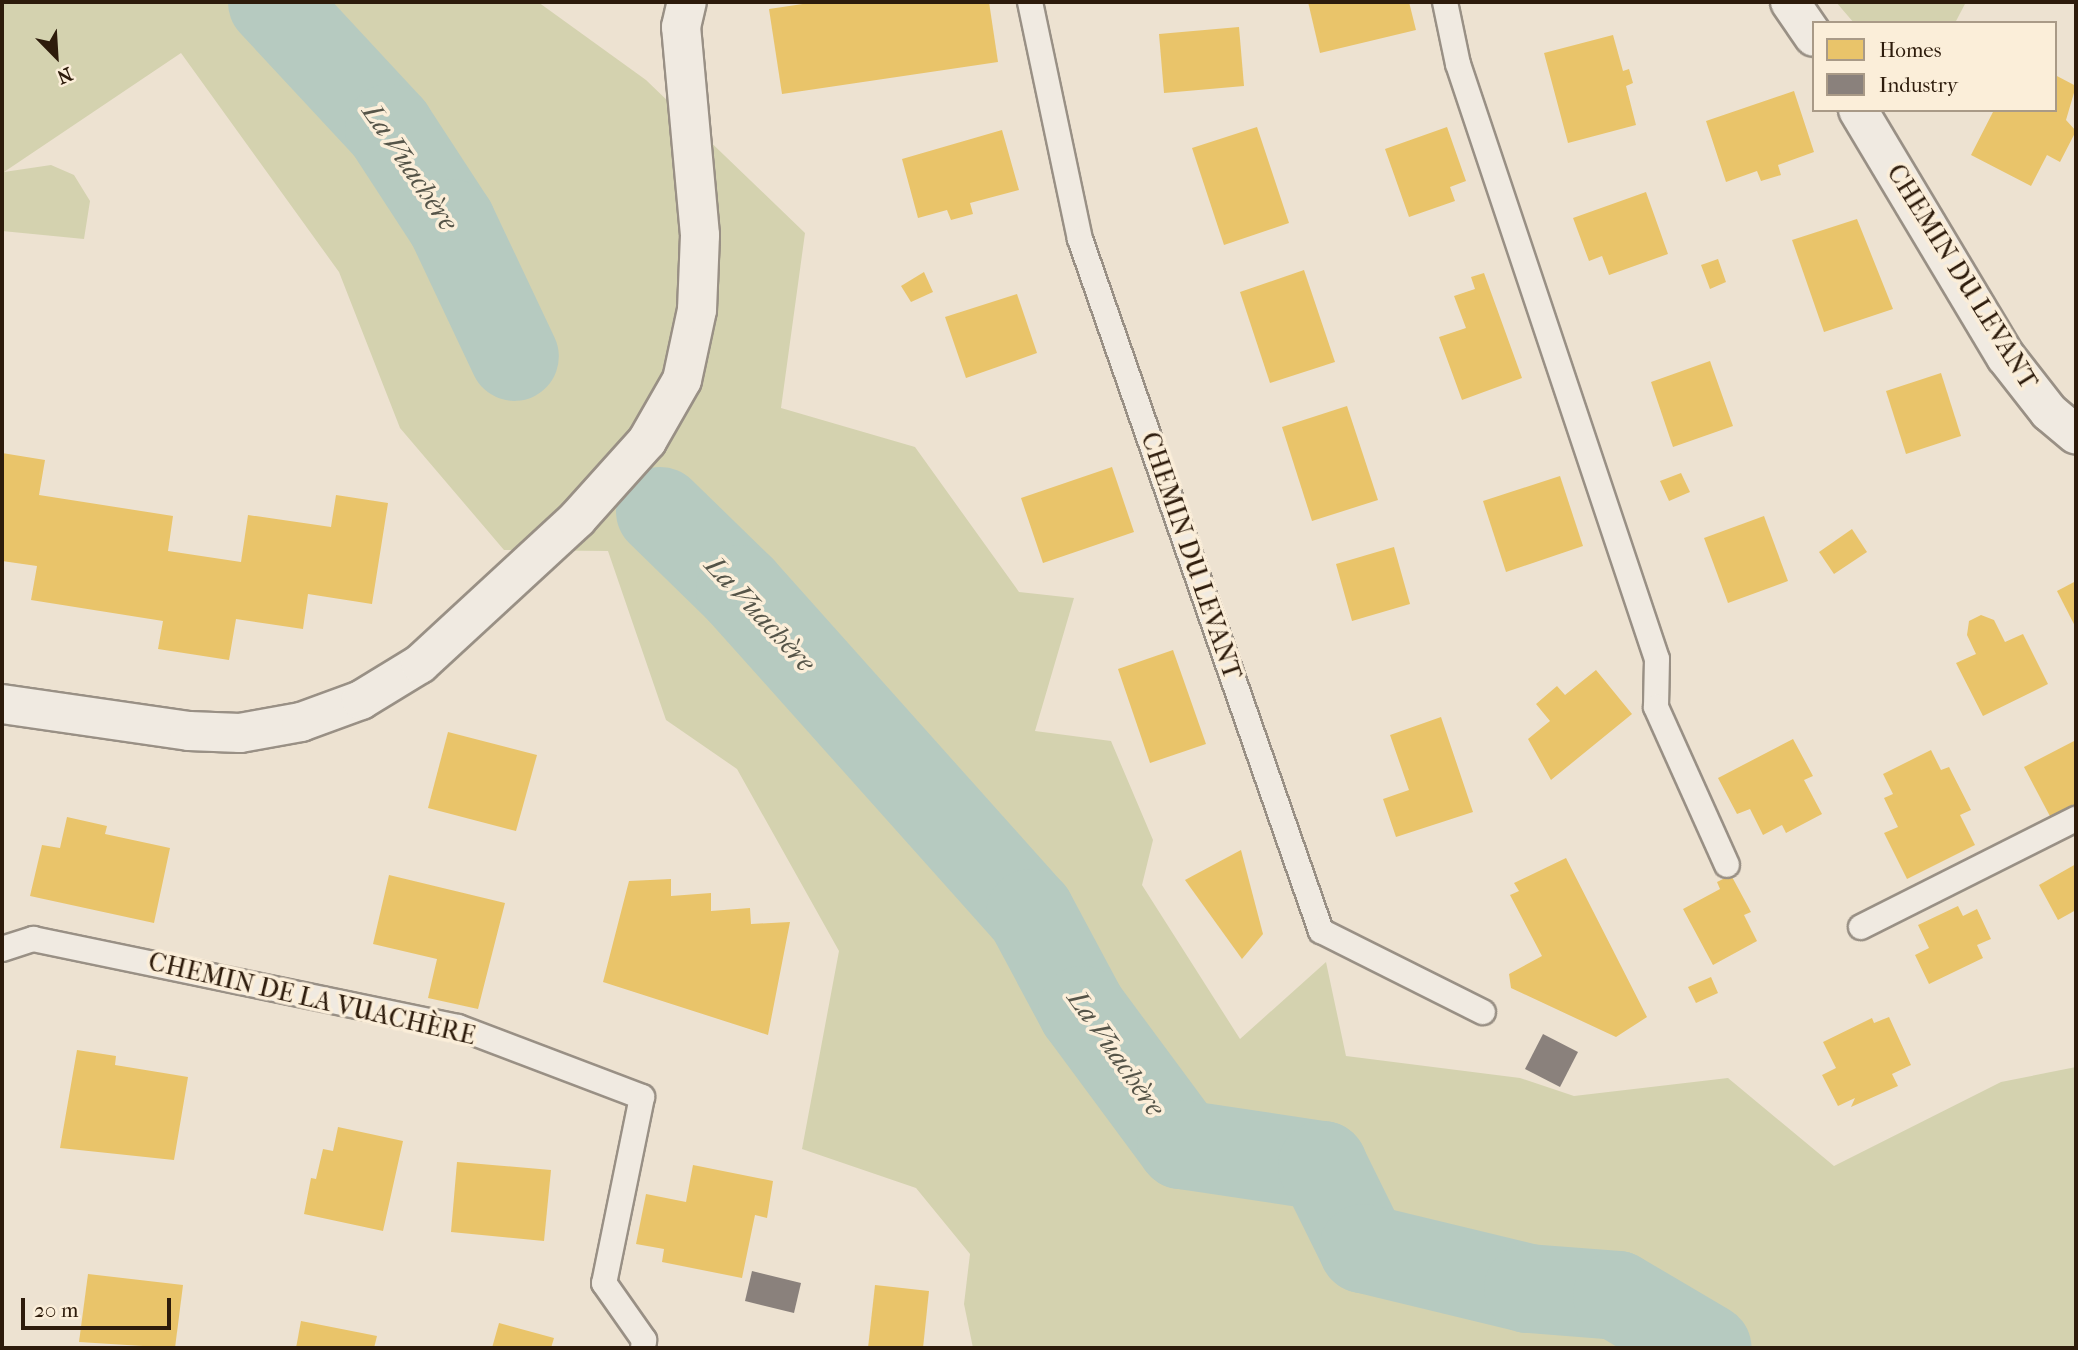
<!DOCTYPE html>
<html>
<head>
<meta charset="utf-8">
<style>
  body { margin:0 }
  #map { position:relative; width:2078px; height:1350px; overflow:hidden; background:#ede2d1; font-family:"IM FELL French Canon",serif }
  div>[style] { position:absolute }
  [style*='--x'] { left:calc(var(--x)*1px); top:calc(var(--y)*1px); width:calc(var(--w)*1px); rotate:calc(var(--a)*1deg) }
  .green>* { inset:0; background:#d4d2af }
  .homes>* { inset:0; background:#e9c46a }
  .industry>* { inset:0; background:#8a817c }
  .river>* { height:89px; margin:-44.5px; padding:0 44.5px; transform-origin:44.5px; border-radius:44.5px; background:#b6cac0 }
  .roads { filter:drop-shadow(2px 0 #999085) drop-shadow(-2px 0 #999085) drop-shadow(0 2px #999085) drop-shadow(0 -2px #999085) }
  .service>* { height:24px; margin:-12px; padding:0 12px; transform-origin:12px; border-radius:12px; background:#f0eae1 }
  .minor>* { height:38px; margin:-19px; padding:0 19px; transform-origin:19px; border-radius:19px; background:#f0eae1 }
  span { translate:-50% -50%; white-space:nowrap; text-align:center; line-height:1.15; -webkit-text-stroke:7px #fbeed9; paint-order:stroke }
  .street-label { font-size:26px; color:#2d1b0b }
  .water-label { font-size:28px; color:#555448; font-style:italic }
  .frame { position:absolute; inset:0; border:4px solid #2d1b0b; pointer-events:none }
  .legend { position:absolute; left:1812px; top:21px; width:245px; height:91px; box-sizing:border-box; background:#fbeed9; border:2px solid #a99a87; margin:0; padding:9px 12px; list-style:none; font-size:21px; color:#2d1b0b }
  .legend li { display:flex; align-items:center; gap:14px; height:35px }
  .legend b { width:35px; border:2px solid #a99a87 }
  .north { position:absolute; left:21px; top:21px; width:70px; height:70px; -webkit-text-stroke:5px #fbeed9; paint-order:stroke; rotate:156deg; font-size:19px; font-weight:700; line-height:28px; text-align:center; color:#2d1b0b }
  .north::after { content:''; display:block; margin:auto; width:24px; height:32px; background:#2d1b0b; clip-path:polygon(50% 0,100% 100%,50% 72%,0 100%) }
  .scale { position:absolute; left:21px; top:1298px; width:150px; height:32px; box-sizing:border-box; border:4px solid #2d1b0b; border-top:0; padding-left:9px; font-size:21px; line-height:24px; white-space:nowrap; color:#2d1b0b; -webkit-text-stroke:5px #fbeed9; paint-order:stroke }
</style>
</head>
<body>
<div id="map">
  <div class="green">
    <i style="clip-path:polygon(2px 2px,538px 2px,646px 80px,805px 233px,781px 408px,915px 447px,1019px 592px,1074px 598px,1035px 731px,1111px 741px,1153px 840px,1142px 885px,1240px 1039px,1326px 962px,1346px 1056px,1520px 1078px,1574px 1096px,1728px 1078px,1834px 1166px,2001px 1082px,2076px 1067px,2076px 1348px,973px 1348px,964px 1304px,970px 1254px,916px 1188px,802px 1149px,839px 951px,737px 769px,666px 720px,608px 551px,504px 550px,400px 428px,339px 272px,181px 53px,4px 172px,51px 165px,74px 175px,90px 201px,84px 239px,2px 231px)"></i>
    <i style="clip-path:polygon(1836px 2px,1966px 2px,1955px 23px,1854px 23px)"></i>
  </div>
  <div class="homes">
    <i style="clip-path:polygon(816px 2px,989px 2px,998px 62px,782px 94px,769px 9px)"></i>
    <i style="clip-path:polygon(1308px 2px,1409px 2px,1416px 30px,1320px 53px)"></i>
    <i style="clip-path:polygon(1239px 27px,1244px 86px,1164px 93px,1159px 34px)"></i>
    <i style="clip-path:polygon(1613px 35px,1623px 71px,1629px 69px,1633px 83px,1626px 86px,1636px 125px,1568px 143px,1544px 53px)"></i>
    <i style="clip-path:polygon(2055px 75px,2076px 86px,2066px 120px,2076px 131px,2060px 162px,2047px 155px,2031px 186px,1971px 155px,1994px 110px,2055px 110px)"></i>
    <i style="clip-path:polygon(1794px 91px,1814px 152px,1778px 165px,1781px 175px,1761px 181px,1757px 171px,1726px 182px,1706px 121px)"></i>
    <i style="clip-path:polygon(1257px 127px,1289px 223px,1224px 245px,1192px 148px)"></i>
    <i style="clip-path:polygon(1447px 127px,1466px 181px,1450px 187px,1455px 201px,1409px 217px,1385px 149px)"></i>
    <i style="clip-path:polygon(1002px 130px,1019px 190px,970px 203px,973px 214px,951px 220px,947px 210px,918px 218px,902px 159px)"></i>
    <i style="clip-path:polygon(1646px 192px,1668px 254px,1609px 275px,1602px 256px,1589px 261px,1573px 218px)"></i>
    <i style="clip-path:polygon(1857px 219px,1893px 309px,1824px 332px,1792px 240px)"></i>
    <i style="clip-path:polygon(1718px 259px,1726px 282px,1710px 289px,1701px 265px)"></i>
    <i style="clip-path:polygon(1304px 270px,1335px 362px,1270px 383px,1240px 292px)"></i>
    <i style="clip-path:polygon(924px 272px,933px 292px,911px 302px,901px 286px)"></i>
    <i style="clip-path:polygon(1484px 273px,1522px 378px,1462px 400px,1439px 337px,1466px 328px,1454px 296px,1475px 289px,1471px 277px)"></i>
    <i style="clip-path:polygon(1017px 294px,1037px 353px,966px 378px,945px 317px)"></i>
    <i style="clip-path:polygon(1710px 361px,1733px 426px,1673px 447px,1651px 382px)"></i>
    <i style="clip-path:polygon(1941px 373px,1961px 436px,1906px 454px,1886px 391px)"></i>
    <i style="clip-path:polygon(1347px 406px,1378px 500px,1312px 521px,1282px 427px)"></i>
    <i style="clip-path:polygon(2px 453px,45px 460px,39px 495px,173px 516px,168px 551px,241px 562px,248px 515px,331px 527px,336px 495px,388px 503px,372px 604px,308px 594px,303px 629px,236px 619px,229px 660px,158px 649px,163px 621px,31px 600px,37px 566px,2px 561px)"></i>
    <i style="clip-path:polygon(1112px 467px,1134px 532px,1043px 563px,1021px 498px)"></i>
    <i style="clip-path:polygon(1681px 473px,1690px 492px,1669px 501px,1660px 481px)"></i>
    <i style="clip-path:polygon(1560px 476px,1583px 546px,1506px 572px,1483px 501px)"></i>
    <i style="clip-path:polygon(1764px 516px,1788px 581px,1728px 603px,1704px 538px)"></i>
    <i style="clip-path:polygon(1852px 529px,1867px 552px,1834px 574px,1819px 552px)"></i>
    <i style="clip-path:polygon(1394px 547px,1410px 604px,1352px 621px,1336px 564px)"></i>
    <i style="clip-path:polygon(2076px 581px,2076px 628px,2057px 591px)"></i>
    <i style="clip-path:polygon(1981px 615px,1994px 620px,2005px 642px,2023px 634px,2048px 684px,1983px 716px,1956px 663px,1976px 654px,1967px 635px,1969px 621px)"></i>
    <i style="clip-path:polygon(1173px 650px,1206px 744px,1150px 763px,1118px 669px)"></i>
    <i style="clip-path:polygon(1596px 670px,1632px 714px,1551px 780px,1528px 739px,1550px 721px,1536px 704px,1557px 686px,1565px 695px)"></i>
    <i style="clip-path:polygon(1441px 717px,1473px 812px,1396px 837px,1383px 799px,1409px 790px,1390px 735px)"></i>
    <i style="clip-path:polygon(448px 732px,537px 755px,516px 831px,428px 808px)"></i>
    <i style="clip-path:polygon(1793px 739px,1813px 776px,1804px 780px,1822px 814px,1786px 833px,1782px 825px,1763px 835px,1750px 809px,1737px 814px,1718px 778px)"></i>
    <i style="clip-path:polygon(2076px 740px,2076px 808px,2052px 820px,2024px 767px)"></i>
    <i style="clip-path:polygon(1931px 750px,1941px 770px,1949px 767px,1971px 810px,1960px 815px,1975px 845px,1907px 879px,1884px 833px,1898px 827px,1884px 798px,1893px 794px,1883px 774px)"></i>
    <i style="clip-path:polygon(67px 817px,107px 826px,105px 834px,170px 848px,154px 923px,30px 896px,42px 845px,60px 848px)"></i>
    <i style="clip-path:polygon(1241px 850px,1263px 934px,1242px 959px,1185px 880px)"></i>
    <i style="clip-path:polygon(1566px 858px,1647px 1017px,1616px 1037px,1511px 988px,1509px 974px,1542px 956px,1510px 895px,1519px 891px,1514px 883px)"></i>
    <i style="clip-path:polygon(2076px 864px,2076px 910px,2058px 920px,2039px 885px)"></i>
    <i style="clip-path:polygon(389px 875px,505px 903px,478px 1009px,428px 998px,437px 959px,373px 944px)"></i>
    <i style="clip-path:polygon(1731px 875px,1751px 912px,1744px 915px,1757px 941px,1713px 965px,1683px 909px,1720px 889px,1717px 882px)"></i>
    <i style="clip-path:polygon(671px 879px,671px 896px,711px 893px,711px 911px,750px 908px,751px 924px,790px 922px,768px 1035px,603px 982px,629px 881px)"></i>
    <i style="clip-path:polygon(1958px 906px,1963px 916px,1977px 909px,1991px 939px,1977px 945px,1983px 958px,1929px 984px,1915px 955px,1929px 948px,1918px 925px)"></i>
    <i style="clip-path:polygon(1711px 977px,1718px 993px,1696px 1003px,1688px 987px)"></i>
    <i style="clip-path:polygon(1889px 1017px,1911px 1065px,1892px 1074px,1898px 1086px,1851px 1107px,1855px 1098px,1838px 1106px,1822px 1075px,1836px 1068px,1823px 1042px,1872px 1018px,1874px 1023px)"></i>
    <i style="clip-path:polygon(77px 1050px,116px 1056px,115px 1065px,188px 1077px,174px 1160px,60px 1148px)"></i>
    <i style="clip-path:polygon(338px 1127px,403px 1141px,383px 1231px,304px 1214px,311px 1178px,316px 1179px,323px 1149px,333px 1151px)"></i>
    <i style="clip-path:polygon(457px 1162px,551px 1170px,544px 1241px,451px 1232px)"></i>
    <i style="clip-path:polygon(693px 1165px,773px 1181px,767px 1218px,755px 1215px,742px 1278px,662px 1262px,664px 1249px,636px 1244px,646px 1194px,686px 1202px)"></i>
    <i style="clip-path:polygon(88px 1274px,183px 1285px,175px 1348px,79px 1342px)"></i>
    <i style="clip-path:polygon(875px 1285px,929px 1291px,923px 1348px,868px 1348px)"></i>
    <i style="clip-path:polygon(301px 1321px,377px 1336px,374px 1348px,296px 1348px)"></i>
    <i style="clip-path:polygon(499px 1323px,554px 1338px,551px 1348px,492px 1348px)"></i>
  </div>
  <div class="industry">
    <i style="clip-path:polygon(1543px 1034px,1578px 1052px,1560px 1087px,1525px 1069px)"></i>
    <i style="clip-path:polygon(752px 1271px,801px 1283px,794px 1313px,745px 1301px)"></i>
  </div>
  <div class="river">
    <i style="--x:272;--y:2;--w:172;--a:47.1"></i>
    <i style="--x:389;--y:128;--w:113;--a:56.9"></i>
    <i style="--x:451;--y:223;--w:147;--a:64.7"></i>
    <i style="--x:660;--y:511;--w:112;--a:44.3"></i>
    <i style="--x:740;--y:589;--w:435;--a:48.2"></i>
    <i style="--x:1030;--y:913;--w:110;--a:61.8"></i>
    <i style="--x:1082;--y:1010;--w:167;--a:53.5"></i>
    <i style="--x:1181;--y:1144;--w:143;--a:8.5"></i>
    <i style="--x:1322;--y:1165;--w:93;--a:63.7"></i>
    <i style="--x:1363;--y:1248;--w:170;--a:13.6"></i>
    <i style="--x:1528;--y:1288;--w:89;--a:4.5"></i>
    <i style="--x:1617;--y:1295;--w:104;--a:30.5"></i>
  </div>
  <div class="roads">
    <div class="service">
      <i style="--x:1030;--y:2;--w:242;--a:78.1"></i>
      <i style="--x:1080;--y:239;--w:733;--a:70.8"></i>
      <i style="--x:1321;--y:931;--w:181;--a:26.6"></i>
      <i style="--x:1445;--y:2;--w:63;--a:78.2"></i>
      <i style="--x:1458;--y:64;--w:627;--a:71.51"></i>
      <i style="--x:1657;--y:659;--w:48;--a:91.2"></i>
      <i style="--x:1656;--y:707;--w:173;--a:65.8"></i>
      <i style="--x:1861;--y:927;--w:241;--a:-26.7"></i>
      <i style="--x:2;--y:949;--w:33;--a:-18"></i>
      <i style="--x:33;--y:939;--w:434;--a:11.7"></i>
      <i style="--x:458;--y:1027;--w:197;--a:20.8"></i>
      <i style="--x:642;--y:1097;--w:190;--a:101.5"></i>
      <i style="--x:604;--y:1283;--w:70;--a:54.9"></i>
      <i style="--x:644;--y:1340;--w:8;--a:97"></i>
    </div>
    <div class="minor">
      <i style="--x:1790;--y:2;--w:42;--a:55.6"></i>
      <i style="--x:1858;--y:110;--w:288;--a:59.1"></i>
      <i style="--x:2006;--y:357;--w:70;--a:52"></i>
      <i style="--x:2049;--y:412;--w:35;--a:40"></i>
      <i style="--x:2;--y:704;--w:189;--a:8.2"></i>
      <i style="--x:189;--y:731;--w:51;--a:2.2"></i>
      <i style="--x:240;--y:733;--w:62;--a:-10.2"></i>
      <i style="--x:301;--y:722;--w:64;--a:-20.1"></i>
      <i style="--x:361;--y:700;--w:69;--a:-31.4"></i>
      <i style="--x:420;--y:664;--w:214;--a:-42.7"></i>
      <i style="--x:577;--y:519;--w:105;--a:-48.1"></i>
      <i style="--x:647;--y:441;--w:70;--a:-60.2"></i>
      <i style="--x:682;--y:380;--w:72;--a:-77.9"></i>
      <i style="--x:697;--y:310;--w:75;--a:-87.7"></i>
      <i style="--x:700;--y:235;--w:209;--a:-95.2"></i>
      <i style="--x:681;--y:27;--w:26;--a:-77"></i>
    </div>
  </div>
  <div class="street-label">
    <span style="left:1962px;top:277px;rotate:58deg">CHEMIN DU LEVANT</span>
    <span style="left:1191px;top:556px;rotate:71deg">CHEMIN DU LEVANT</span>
    <span style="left:312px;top:999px;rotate:13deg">CHEMIN DE LA VUACHÈRE</span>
  </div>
  <div class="water-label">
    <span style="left:410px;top:167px;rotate:56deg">La Vuachère</span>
    <span style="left:760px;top:614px;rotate:47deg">La Vuachère</span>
    <span style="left:1116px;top:1053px;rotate:55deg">La Vuachère</span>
  </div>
  <div class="frame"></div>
  <ul class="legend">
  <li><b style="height:19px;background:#e9c46a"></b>Homes</li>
  <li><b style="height:19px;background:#8a817c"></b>Industry</li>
  </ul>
  <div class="north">N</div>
  <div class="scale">20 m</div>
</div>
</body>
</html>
